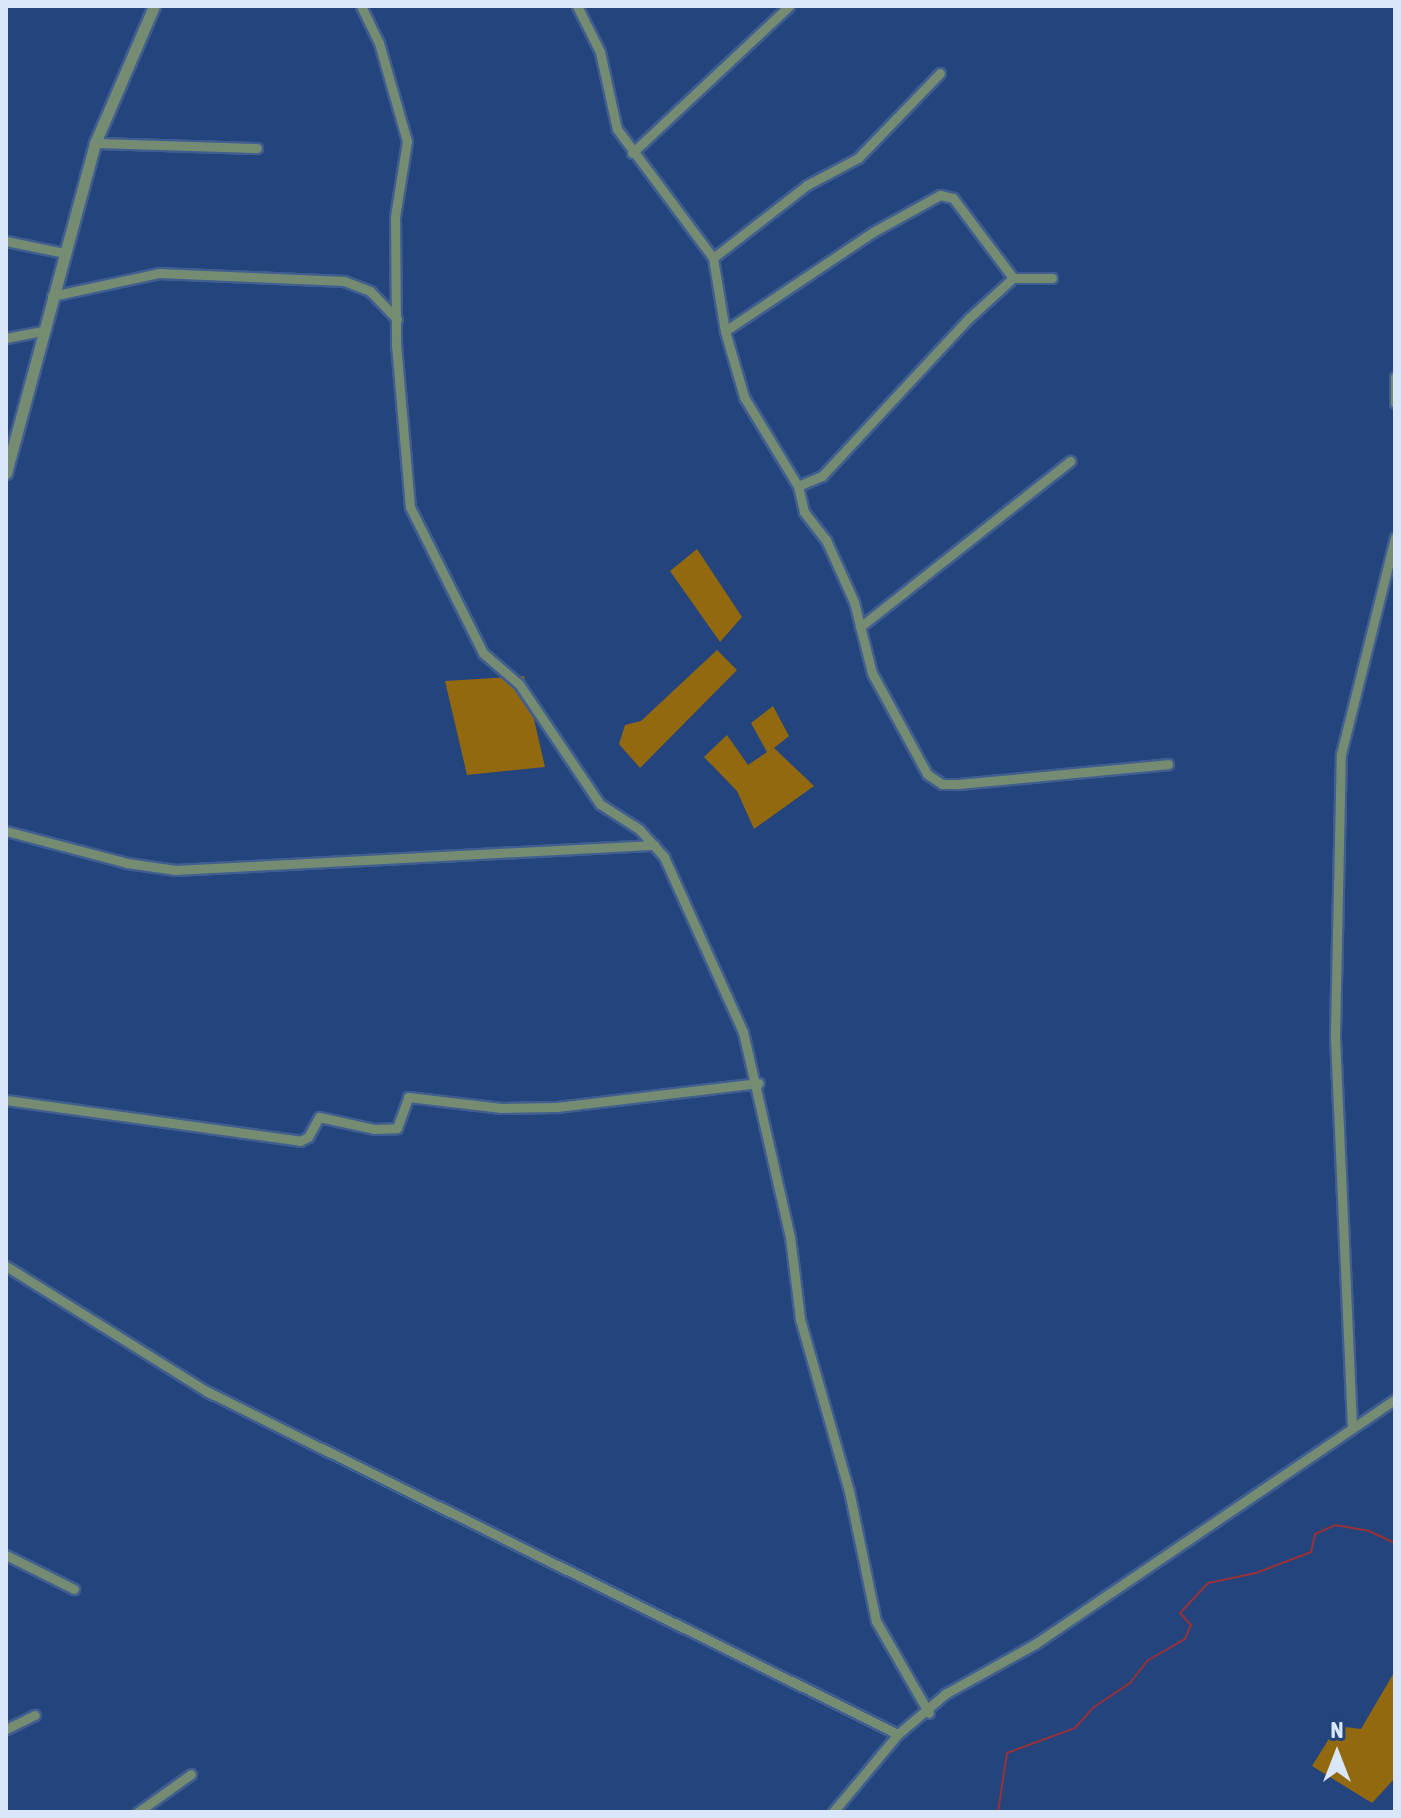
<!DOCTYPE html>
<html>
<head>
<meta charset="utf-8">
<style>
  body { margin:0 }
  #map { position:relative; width:1401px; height:1818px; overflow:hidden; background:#23447c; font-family:"Asap Condensed",sans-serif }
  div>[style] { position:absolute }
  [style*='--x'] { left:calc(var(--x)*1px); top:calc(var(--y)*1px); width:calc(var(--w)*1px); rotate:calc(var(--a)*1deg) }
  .green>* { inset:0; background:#92690f }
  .stream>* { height:2px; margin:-1px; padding:0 1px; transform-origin:1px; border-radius:1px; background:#983238 }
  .roads { filter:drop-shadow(2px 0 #405e90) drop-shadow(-2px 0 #405e90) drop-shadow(0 2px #405e90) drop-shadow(0 -2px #405e90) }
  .minor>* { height:9px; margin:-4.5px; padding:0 4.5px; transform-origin:4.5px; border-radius:4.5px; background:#768c72 }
  .tertiary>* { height:11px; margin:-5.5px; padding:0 5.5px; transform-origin:5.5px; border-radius:5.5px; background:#768c72 }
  span { translate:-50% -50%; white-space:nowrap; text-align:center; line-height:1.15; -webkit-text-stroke:8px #23447c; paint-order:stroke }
  .frame { position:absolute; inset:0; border:8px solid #dae6fa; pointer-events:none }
  .north { position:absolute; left:1297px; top:1714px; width:80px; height:80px; -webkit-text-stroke:6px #23447c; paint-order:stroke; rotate:0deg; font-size:22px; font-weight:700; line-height:32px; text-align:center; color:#dae6fa }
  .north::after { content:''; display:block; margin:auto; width:28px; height:36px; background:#dae6fa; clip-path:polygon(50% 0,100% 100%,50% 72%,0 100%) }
</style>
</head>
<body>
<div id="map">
  <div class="green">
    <i style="clip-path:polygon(697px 549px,742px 617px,720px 642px,670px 571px)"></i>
    <i style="clip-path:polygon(717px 650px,737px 670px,640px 768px,619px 744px,625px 725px,641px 721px)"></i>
    <i style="clip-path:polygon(524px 676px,545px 767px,467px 775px,445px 681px)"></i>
    <i style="clip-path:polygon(773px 706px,789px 736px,774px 748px,814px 786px,754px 829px,737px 791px,704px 757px,727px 735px,748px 765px,767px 752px,751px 723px)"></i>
    <i style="clip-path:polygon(1395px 1671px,1395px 1778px,1372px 1803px,1312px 1766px,1337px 1726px,1361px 1729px)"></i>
  </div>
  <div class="stream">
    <i style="--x:998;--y:1812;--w:60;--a:-81.3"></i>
    <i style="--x:1007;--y:1753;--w:72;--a:-20.2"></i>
    <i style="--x:1075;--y:1728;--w:28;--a:-48"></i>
    <i style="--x:1094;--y:1707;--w:43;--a:-33.7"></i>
    <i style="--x:1130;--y:1683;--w:28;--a:-52"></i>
    <i style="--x:1147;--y:1661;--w:44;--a:-30.1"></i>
    <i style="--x:1185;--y:1639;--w:15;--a:-67"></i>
    <i style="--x:1191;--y:1625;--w:16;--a:-133"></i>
    <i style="--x:1180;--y:1613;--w:41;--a:-47"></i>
    <i style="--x:1208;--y:1583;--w:49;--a:-11.8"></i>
    <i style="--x:1256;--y:1573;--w:59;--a:-20.9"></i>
    <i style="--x:1311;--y:1552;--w:18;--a:-77"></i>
    <i style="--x:1315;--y:1534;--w:22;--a:-24"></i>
    <i style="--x:1335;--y:1525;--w:35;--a:10"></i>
    <i style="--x:1369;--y:1531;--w:29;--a:25"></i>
  </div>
  <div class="roads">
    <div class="minor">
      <i style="--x:361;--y:6;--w:41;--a:64.1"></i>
      <i style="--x:379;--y:43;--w:102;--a:74.1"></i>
      <i style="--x:407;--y:141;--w:77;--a:99"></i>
      <i style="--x:395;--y:217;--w:127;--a:89.5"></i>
      <i style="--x:396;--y:344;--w:164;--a:85.1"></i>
      <i style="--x:410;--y:507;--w:163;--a:63.4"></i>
      <i style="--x:483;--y:653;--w:48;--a:40.7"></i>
      <i style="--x:519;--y:684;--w:145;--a:56"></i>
      <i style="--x:600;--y:804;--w:46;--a:32.7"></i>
      <i style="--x:639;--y:829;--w:38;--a:48"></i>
      <i style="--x:664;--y:857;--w:192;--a:65.7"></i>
      <i style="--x:743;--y:1032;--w:210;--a:77.1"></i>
      <i style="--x:790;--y:1237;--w:83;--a:83"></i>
      <i style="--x:800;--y:1319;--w:179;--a:74.1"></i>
      <i style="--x:849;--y:1491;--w:133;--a:78.3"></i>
      <i style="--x:876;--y:1621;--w:106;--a:60.1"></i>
      <i style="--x:577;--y:6;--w:51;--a:63.4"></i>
      <i style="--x:600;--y:52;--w:79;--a:77.6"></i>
      <i style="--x:617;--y:129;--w:161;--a:53.3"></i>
      <i style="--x:713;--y:258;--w:74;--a:80.7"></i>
      <i style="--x:725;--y:331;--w:69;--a:73.9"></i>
      <i style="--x:744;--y:397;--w:104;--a:58.8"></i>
      <i style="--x:798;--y:486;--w:27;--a:77"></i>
      <i style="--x:804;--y:512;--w:36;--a:52"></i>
      <i style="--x:826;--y:540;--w:68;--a:65.7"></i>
      <i style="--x:854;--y:602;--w:73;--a:75.8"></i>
      <i style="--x:872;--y:673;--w:115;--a:61.4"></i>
      <i style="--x:927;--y:774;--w:18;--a:34"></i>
      <i style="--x:942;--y:784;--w:16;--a:0"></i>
      <i style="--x:958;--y:784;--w:211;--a:-5.4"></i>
      <i style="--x:95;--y:143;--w:162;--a:1.8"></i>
      <i style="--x:632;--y:153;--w:215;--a:-43.1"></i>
      <i style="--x:6;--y:241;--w:59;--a:11.7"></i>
      <i style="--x:713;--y:258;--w:119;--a:-37.8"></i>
      <i style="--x:807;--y:185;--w:58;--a:-27.9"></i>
      <i style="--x:858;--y:158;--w:118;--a:-46"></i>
      <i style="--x:52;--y:296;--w:109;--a:-12.1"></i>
      <i style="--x:159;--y:273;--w:185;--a:2.5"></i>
      <i style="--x:344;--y:281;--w:28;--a:21"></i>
      <i style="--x:370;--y:291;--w:39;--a:46"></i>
      <i style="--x:725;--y:331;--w:178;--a:-33.8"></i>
      <i style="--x:873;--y:232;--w:77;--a:-28.9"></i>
      <i style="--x:940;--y:195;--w:13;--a:13"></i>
      <i style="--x:953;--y:198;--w:100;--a:53.1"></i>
      <i style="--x:6;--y:338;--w:36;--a:-11"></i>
      <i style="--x:1395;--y:377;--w:26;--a:90"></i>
      <i style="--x:798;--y:486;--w:26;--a:-23"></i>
      <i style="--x:822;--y:476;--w:216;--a:-47.1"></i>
      <i style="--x:969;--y:318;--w:59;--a:-42.3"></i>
      <i style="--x:1013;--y:278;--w:39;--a:0"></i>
      <i style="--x:860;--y:627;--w:268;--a:-38.3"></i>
      <i style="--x:6;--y:831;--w:125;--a:14.8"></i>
      <i style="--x:127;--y:863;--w:49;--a:8.3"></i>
      <i style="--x:175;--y:870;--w:480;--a:-3"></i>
      <i style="--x:6;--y:1100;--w:297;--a:7.9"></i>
      <i style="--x:300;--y:1141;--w:9;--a:-27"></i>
      <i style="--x:308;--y:1137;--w:23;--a:-61"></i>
      <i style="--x:319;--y:1117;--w:56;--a:12.3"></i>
      <i style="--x:374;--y:1129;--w:23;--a:-2"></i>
      <i style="--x:397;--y:1128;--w:33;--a:-70"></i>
      <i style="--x:408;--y:1097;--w:94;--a:6.7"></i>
      <i style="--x:501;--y:1108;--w:56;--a:-1"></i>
      <i style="--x:557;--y:1107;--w:203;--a:-6.8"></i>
      <i style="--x:6;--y:1266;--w:238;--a:32"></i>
      <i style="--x:208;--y:1392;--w:770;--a:26.37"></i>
      <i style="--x:1352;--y:1427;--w:393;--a:-92.5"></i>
      <i style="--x:1335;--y:1034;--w:280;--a:-88.8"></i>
      <i style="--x:1341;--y:754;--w:223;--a:-76"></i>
      <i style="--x:6;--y:1555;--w:76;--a:26.6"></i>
      <i style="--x:6;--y:1729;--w:32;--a:-26"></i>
      <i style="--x:138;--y:1812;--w:65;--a:-35.6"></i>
      <i style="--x:833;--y:1812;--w:102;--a:-50.2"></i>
      <i style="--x:898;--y:1734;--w:62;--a:-40.4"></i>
      <i style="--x:945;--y:1694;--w:103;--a:-29.1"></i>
      <i style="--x:1035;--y:1644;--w:435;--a:-34.2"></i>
    </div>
    <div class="tertiary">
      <i style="--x:6;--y:473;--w:342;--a:-74.9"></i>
      <i style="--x:95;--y:143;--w:149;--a:-66.7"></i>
    </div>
  </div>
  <div class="frame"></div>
  <div class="north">N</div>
</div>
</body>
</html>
